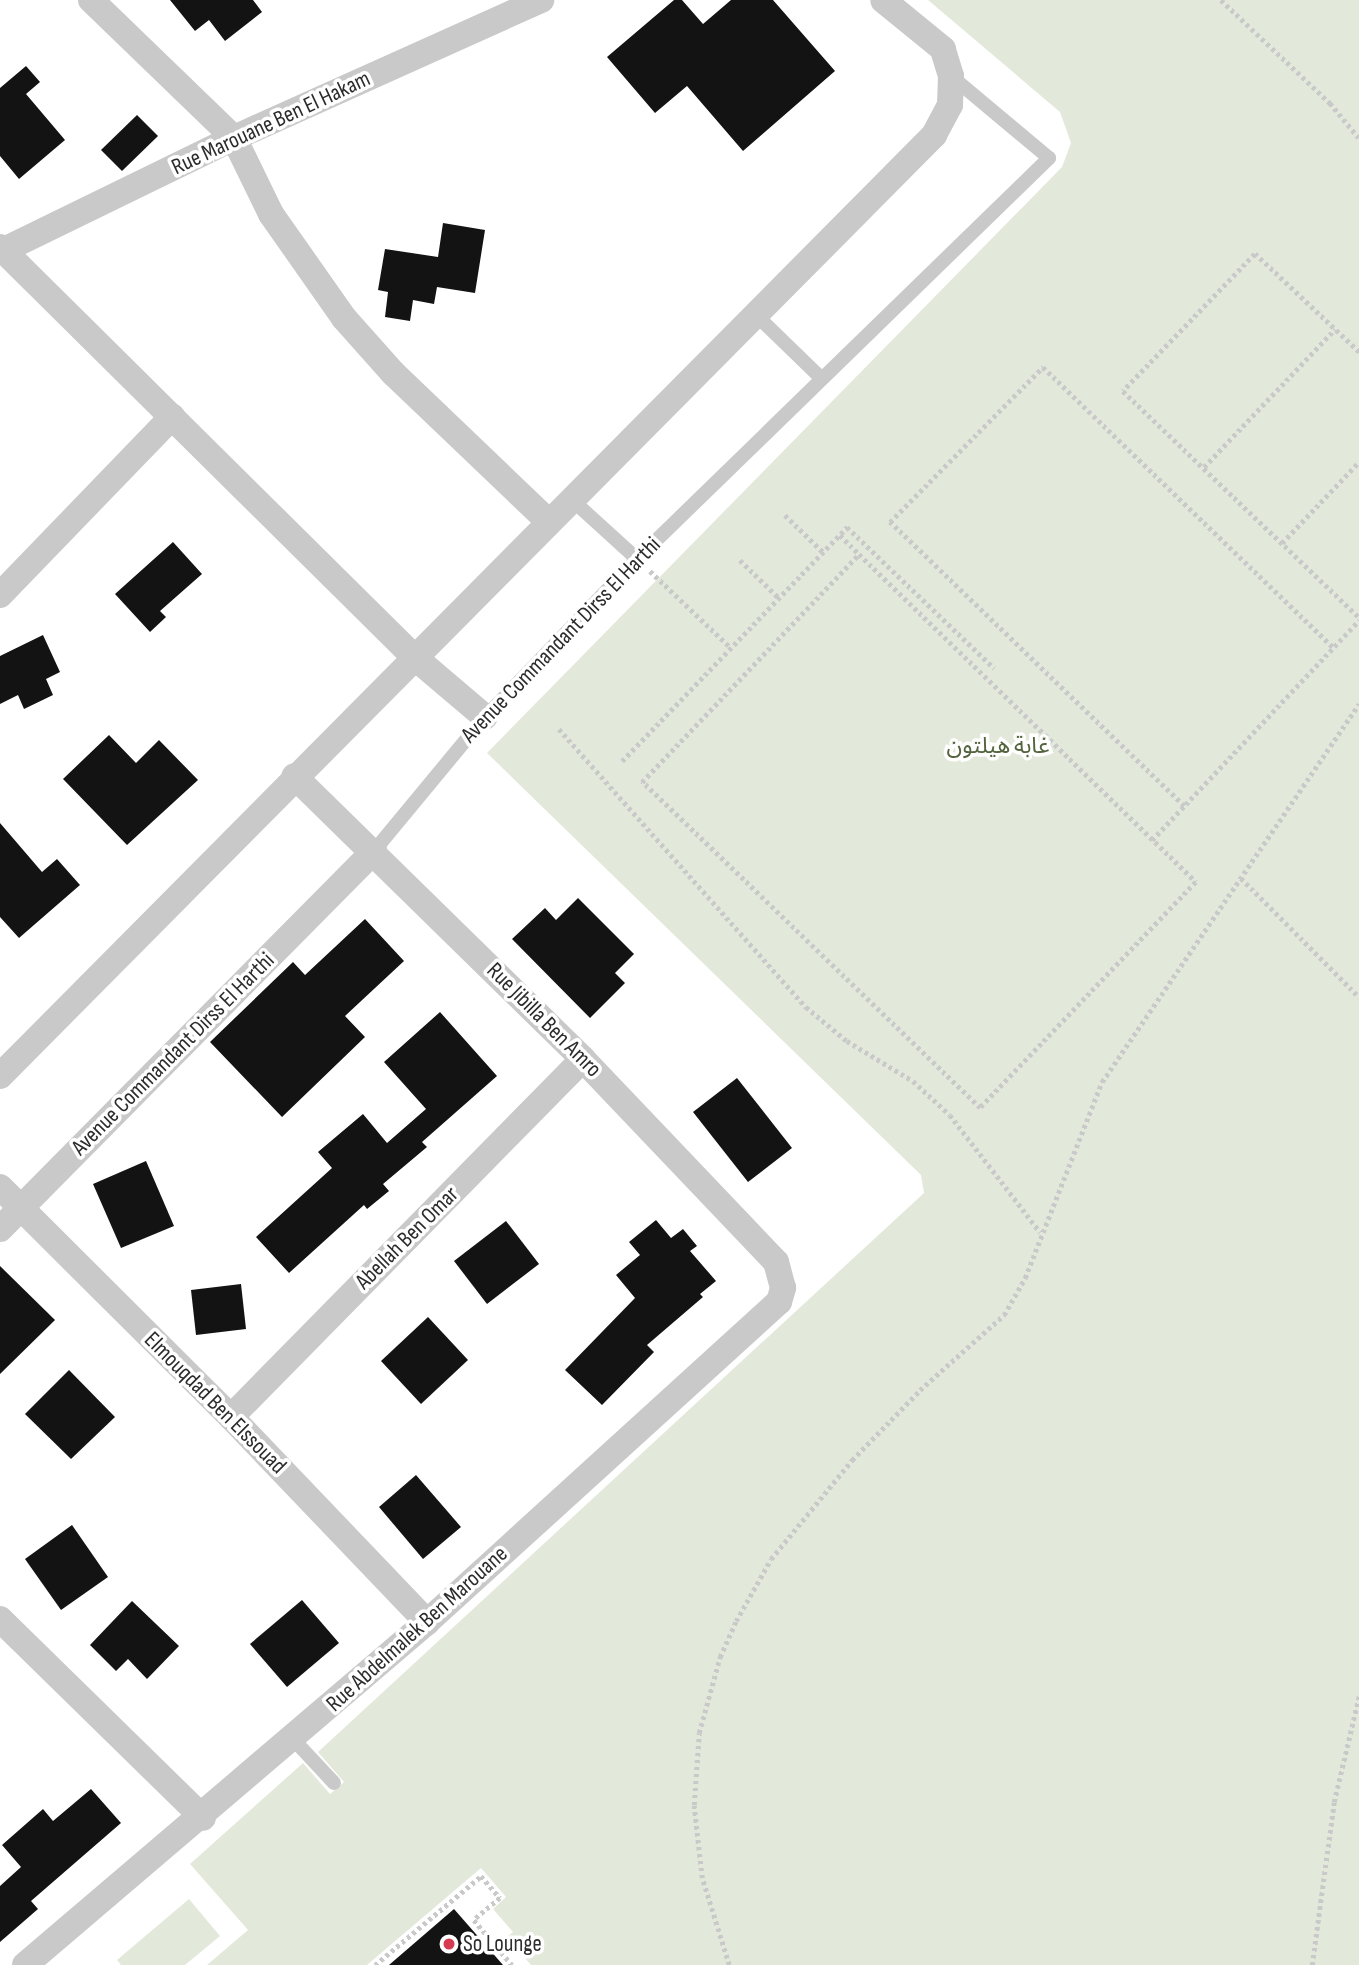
<!DOCTYPE html>
<html>
<head>
<meta charset="utf-8">
<style>
  body { margin:0 }
  #map { position:relative; width:1359px; height:1965px; overflow:hidden; background:#fff; font-family:"Sofia Sans Condensed","Noto Sans Arabic",sans-serif }
  div>[style] { position:absolute }
  [style*='--x'] { left:calc(var(--x)*1px); top:calc(var(--y)*1px); width:calc(var(--w)*1px); rotate:calc(var(--a)*1deg) }
  .green>* { inset:0; background:#e3e9da }
  .building>* { inset:0; background:#131313 }
  .path>* { height:4.5px; margin-top:-2.25px; transform-origin:0; background:repeating-linear-gradient(90deg,#c9c9c9 0 3.5px,transparent 0 7px) }
  .service>* { height:14px; margin:-7px; padding:0 7px; transform-origin:7px; border-radius:7px; background:#c9c9c9 }
  .minor>* { height:26px; margin:-13px; padding:0 13px; transform-origin:13px; border-radius:13px; background:#c9c9c9 }
  .dots>* { width:19px; height:19px; translate:-50% -50%; box-sizing:border-box; border:4px solid #fff; border-radius:50% }
  span { translate:-50% -50%; white-space:nowrap; text-align:center; line-height:1.15; -webkit-text-stroke:7px #fff; paint-order:stroke }
  .street-label { font-size:23px; color:#2c2c2c }
  .park-label { font-size:23px; color:#52633d }
  .poi-label { font-size:23px; color:#2c2c2c }
  .left { translate:0 -50%; text-align:left }
</style>
</head>
<body>
<div id="map">
  <div class="green">
    <i style="clip-path:polygon(928px 0,1359px 0,1359px 1965px,531px 1965px,507px 1937px,513px 1932px,493px 1909px,506px 1897px,481px 1868px,367px 1965px,207px 1965px,248px 1930px,190px 1864px,303px 1763px,330px 1794px,344px 1782px,318px 1752px,924px 1193px,921px 1175px,487px 753px,1062px 167px,1071px 143px,1060px 112px)"></i>
    <i style="clip-path:polygon(189px 1899px,220px 1936px,185px 1965px,121px 1965px,117px 1960px)"></i>
  </div>
  <div class="building">
    <i style="clip-path:polygon(170px 0,253px 0,262px 12px,225px 41px,209px 20px,195px 31px)"></i>
    <i style="clip-path:polygon(674px 0,682px 0,703px 24px,731px 0,773px 0,835px 71px,743px 151px,687px 86px,655px 113px,607px 57px)"></i>
    <i style="clip-path:polygon(26px 66px,40px 82px,26px 94px,65px 140px,19px 179px,0 156px,0 88px)"></i>
    <i style="clip-path:polygon(137px 115px,158px 136px,122px 171px,101px 150px)"></i>
    <i style="clip-path:polygon(443px 223px,485px 230px,475px 293px,437px 287px,434px 304px,413px 300px,410px 321px,385px 317px,388px 292px,378px 290px,385px 249px,438px 257px)"></i>
    <i style="clip-path:polygon(173px 542px,202px 574px,160px 611px,166px 617px,150px 632px,115px 594px)"></i>
    <i style="clip-path:polygon(43px 635px,60px 672px,46px 679px,53px 695px,24px 709px,18px 695px,0 704px,0 656px)"></i>
    <i style="clip-path:polygon(109px 735px,136px 763px,159px 740px,198px 780px,127px 845px,63px 779px)"></i>
    <i style="clip-path:polygon(0 823px,42px 872px,57px 859px,80px 885px,19px 938px,0 917px)"></i>
    <i style="clip-path:polygon(578px 898px,634px 954px,615px 973px,625px 983px,590px 1018px,512px 939px,545px 908px,556px 920px)"></i>
    <i style="clip-path:polygon(365px 919px,404px 961px,345px 1016px,365px 1037px,282px 1117px,210px 1042px,293px 962px,305px 975px)"></i>
    <i style="clip-path:polygon(440px 1012px,497px 1076px,422px 1142px,427px 1147px,383px 1184px,389px 1191px,367px 1209px,364px 1205px,289px 1273px,256px 1237px,332px 1168px,318px 1152px,363px 1114px,387px 1143px,426px 1109px,384px 1062px)"></i>
    <i style="clip-path:polygon(737px 1078px,792px 1148px,748px 1182px,693px 1112px)"></i>
    <i style="clip-path:polygon(146px 1161px,174px 1226px,121px 1248px,93px 1184px)"></i>
    <i style="clip-path:polygon(656px 1220px,671px 1238px,683px 1229px,697px 1246px,690px 1251px,716px 1281px,700px 1294px,703px 1297px,647px 1345px,654px 1352px,602px 1405px,565px 1370px,635px 1298px,616px 1275px,640px 1255px,629px 1242px)"></i>
    <i style="clip-path:polygon(506px 1221px,539px 1264px,487px 1304px,454px 1261px)"></i>
    <i style="clip-path:polygon(0 1266px,55px 1320px,0 1374px)"></i>
    <i style="clip-path:polygon(241px 1284px,246px 1329px,196px 1335px,191px 1290px)"></i>
    <i style="clip-path:polygon(428px 1317px,468px 1360px,421px 1404px,381px 1361px)"></i>
    <i style="clip-path:polygon(69px 1370px,115px 1417px,71px 1459px,25px 1414px)"></i>
    <i style="clip-path:polygon(416px 1475px,461px 1527px,423px 1559px,379px 1507px)"></i>
    <i style="clip-path:polygon(72px 1525px,108px 1577px,61px 1610px,25px 1559px)"></i>
    <i style="clip-path:polygon(302px 1600px,339px 1643px,287px 1687px,250px 1644px)"></i>
    <i style="clip-path:polygon(132px 1601px,179px 1646px,147px 1679px,128px 1659px,116px 1671px,90px 1645px)"></i>
    <i style="clip-path:polygon(91px 1789px,121px 1823px,31px 1901px,38px 1909px,0 1942px,0 1886px,21px 1867px,2px 1845px,43px 1809px,53px 1821px)"></i>
    <i style="clip-path:polygon(454px 1909px,503px 1965px,389px 1965px)"></i>
  </div>
  <div class="path">
    <i style="--x:1221;--y:0;--w:150;--a:43.4"></i>
    <i style="--x:1330;--y:103;--w:45;--a:50.4"></i>
    <i style="--x:1359;--y:352;--w:143;--a:-136.7"></i>
    <i style="--x:1255;--y:254;--w:190;--a:133.9"></i>
    <i style="--x:1123;--y:391;--w:327;--a:43.8"></i>
    <i style="--x:1204;--y:467;--w:190;--a:-46.5"></i>
    <i style="--x:785;--y:515;--w:53;--a:44.2"></i>
    <i style="--x:840;--y:535;--w:27;--a:45"></i>
    <i style="--x:859;--y:554;--w:470;--a:44.2"></i>
    <i style="--x:1196;--y:882;--w:313;--a:133.7"></i>
    <i style="--x:980;--y:1108;--w:470;--a:-136"></i>
    <i style="--x:642;--y:782;--w:315;--a:-46.4"></i>
    <i style="--x:1282;--y:543;--w:112;--a:-46.5"></i>
    <i style="--x:740;--y:560;--w:54;--a:44.3"></i>
    <i style="--x:650;--y:571;--w:112;--a:43.5"></i>
    <i style="--x:559;--y:729;--w:372;--a:48.4"></i>
    <i style="--x:806;--y:1007;--w:53;--a:39.7"></i>
    <i style="--x:847;--y:1041;--w:77;--a:31.2"></i>
    <i style="--x:913;--y:1081;--w:50;--a:42.6"></i>
    <i style="--x:950;--y:1115;--w:148;--a:52.4"></i>
    <i style="--x:622;--y:761;--w:325;--a:-46.1"></i>
    <i style="--x:847;--y:527;--w:204;--a:43.8"></i>
    <i style="--x:1184;--y:806;--w:409;--a:-136"></i>
    <i style="--x:890;--y:522;--w:218;--a:-45.4"></i>
    <i style="--x:1043;--y:367;--w:403;--a:44"></i>
    <i style="--x:1152;--y:840;--w:302;--a:-46.7"></i>
    <i style="--x:1241;--y:878;--w:168;--a:45.2"></i>
    <i style="--x:375;--y:1965;--w:138;--a:-40"></i>
    <i style="--x:481;--y:1876;--w:29;--a:49"></i>
    <i style="--x:500;--y:1898;--w:34;--a:140"></i>
    <i style="--x:474;--y:1920;--w:59;--a:49.8"></i>
    <i style="--x:729;--y:1965;--w:91;--a:-107.2"></i>
    <i style="--x:702;--y:1878;--w:73;--a:-96.3"></i>
    <i style="--x:694;--y:1805;--w:72;--a:-86"></i>
    <i style="--x:699;--y:1733;--w:79;--a:-74.6"></i>
    <i style="--x:720;--y:1657;--w:39;--a:-66"></i>
    <i style="--x:736;--y:1621;--w:71;--a:-60.6"></i>
    <i style="--x:771;--y:1559;--w:128;--a:-50.7"></i>
    <i style="--x:852;--y:1460;--w:98;--a:-45.8"></i>
    <i style="--x:920;--y:1390;--w:113;--a:-41.8"></i>
    <i style="--x:1004;--y:1315;--w:43;--a:-60.4"></i>
    <i style="--x:1025;--y:1278;--w:211;--a:-68.6"></i>
    <i style="--x:1102;--y:1082;--w:457;--a:-55.8"></i>
    <i style="--x:1312;--y:1965;--w:164;--a:-82.3"></i>
    <i style="--x:1334;--y:1802;--w:109;--a:-76.7"></i>
  </div>
  <div class="service">
    <i style="--x:755;--y:314;--w:93;--a:44.1"></i>
    <i style="--x:570;--y:498;--w:91;--a:42.3"></i>
    <i style="--x:374;--y:851;--w:174;--a:-50.4"></i>
    <i style="--x:485;--y:717;--w:219;--a:-46.1"></i>
    <i style="--x:637;--y:559;--w:575;--a:-44.22"></i>
    <i style="--x:1049;--y:158;--w:128;--a:-140.1"></i>
    <i style="--x:293;--y:1739;--w:60;--a:47"></i>
  </div>
  <div class="minor">
    <i style="--x:91;--y:0;--w:199;--a:44"></i>
    <i style="--x:234;--y:138;--w:85;--a:64"></i>
    <i style="--x:271;--y:214;--w:127;--a:54.9"></i>
    <i style="--x:344;--y:318;--w:74;--a:48.3"></i>
    <i style="--x:393;--y:373;--w:214;--a:43.7"></i>
    <i style="--x:0;--y:247;--w:581;--a:44.72"></i>
    <i style="--x:413;--y:656;--w:94;--a:40.3"></i>
    <i style="--x:4;--y:250;--w:256;--a:-26"></i>
    <i style="--x:234;--y:138;--w:337;--a:-24.2"></i>
    <i style="--x:0;--y:595;--w:248;--a:-46"></i>
    <i style="--x:0;--y:1076;--w:1326;--a:-45.21"></i>
    <i style="--x:934;--y:135;--w:34;--a:-62"></i>
    <i style="--x:950;--y:105;--w:29;--a:-88"></i>
    <i style="--x:951;--y:76;--w:28;--a:-107"></i>
    <i style="--x:943;--y:49;--w:77;--a:-140.8"></i>
    <i style="--x:0;--y:1187;--w:326;--a:44.9"></i>
    <i style="--x:231;--y:1417;--w:284;--a:46.3"></i>
    <i style="--x:0;--y:1229;--w:532;--a:-45.3"></i>
    <i style="--x:231;--y:1417;--w:502;--a:-45.48"></i>
    <i style="--x:0;--y:1619;--w:284;--a:44.4"></i>
    <i style="--x:25;--y:1965;--w:528;--a:-40.47"></i>
    <i style="--x:427;--y:1622;--w:476;--a:-42.3"></i>
    <i style="--x:779;--y:1302;--w:15;--a:-74"></i>
    <i style="--x:783;--y:1288;--w:27;--a:-105"></i>
    <i style="--x:776;--y:1262;--w:280;--a:-133.6"></i>
    <i style="--x:583;--y:1059;--w:404;--a:-135.6"></i>
  </div>
  <div class="dots">
    <i style="left:449px;top:1944px;background:#d63b51"></i>
  </div>
  <div class="street-label">
    <span style="left:271px;top:123px;rotate:-25deg">Rue Marouane Ben El Hakam</span>
    <span style="left:561px;top:640px;rotate:-46deg">Avenue Commandant Dirss El Harthi</span>
    <span style="left:544px;top:1020px;rotate:45deg">Rue Jibilla Ben Amro</span>
    <span style="left:173px;top:1054px;rotate:-45deg">Avenue Commandant Dirss El Harthi</span>
    <span style="left:407px;top:1238px;rotate:-45deg">Abellah Ben Omar</span>
    <span style="left:215px;top:1403px;rotate:45deg">Elmouqdad Ben Elssouad</span>
    <span style="left:417px;top:1629px;rotate:-42deg">Rue Abdelmalek Ben Marouane</span>
  </div>
  <div class="park-label">
    <span style="left:998px;top:746px">غابة هيلتون</span>
  </div>
  <div class="poi-label">
    <span class="left" style="left:463px;top:1944px">So Lounge</span>
  </div>
</div>
</body>
</html>
